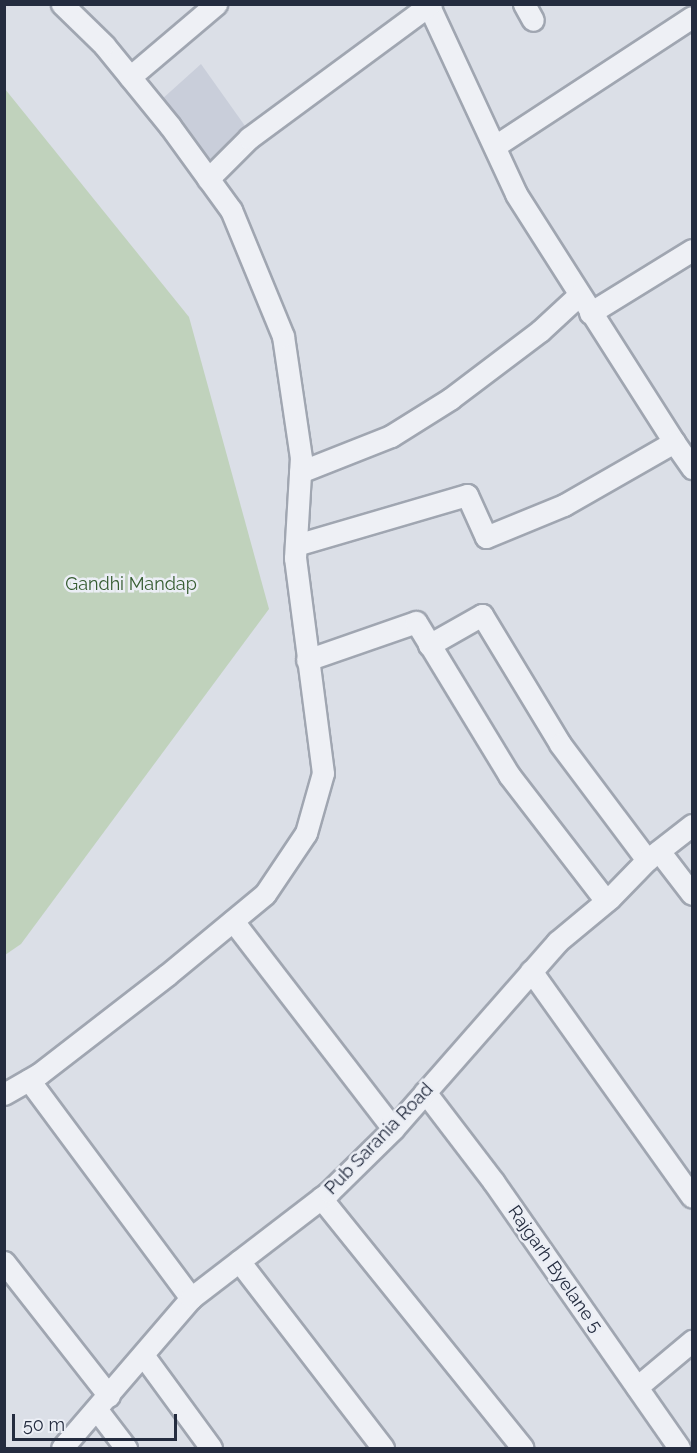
<!DOCTYPE html>
<html>
<head>
<meta charset="utf-8">
<style>
  body { margin:0 }
  #map { position:relative; width:697px; height:1453px; overflow:hidden; background:#dbdfe7; font-family:Raleway,sans-serif }
  div>[style] { position:absolute }
  [style*='--x'] { left:calc(var(--x)*1px); top:calc(var(--y)*1px); width:calc(var(--w)*1px); rotate:calc(var(--a)*1deg) }
  .built>* { inset:0; background:#c9ceda }
  .green>* { inset:0; background:#c0d2bc }
  .roads { filter:drop-shadow(2px 0 #a0a6b1) drop-shadow(-2px 0 #a0a6b1) drop-shadow(0 2px #a0a6b1) drop-shadow(0 -2px #a0a6b1) }
  .street>* { height:21px; margin:-10.5px; padding:0 10.5px; transform-origin:10.5px; border-radius:10.5px; background:#eef0f5 }
  span { translate:-50% -50%; white-space:nowrap; text-align:center; line-height:1.15; -webkit-text-stroke:5px #ebeef5; paint-order:stroke }
  .park-label { font-size:18px; color:#355c30 }
  .street-label { font-size:18px; color:#242c3f }
  .frame { position:absolute; inset:0; border:6px solid #242c3f; pointer-events:none }
  .scale { position:absolute; left:12px; top:1414px; width:165px; height:27px; box-sizing:border-box; border:3px solid #242c3f; border-top:0; padding-left:8px; font-size:18px; line-height:21px; white-space:nowrap; color:#242c3f; -webkit-text-stroke:4px #ebeef5; paint-order:stroke }
</style>
</head>
<body>
<div id="map">
  <div class="built">
    <i style="clip-path:polygon(201px 64px,255px 140px,213px 170px,161px 100px)"></i>
  </div>
  <div class="green">
    <i style="clip-path:polygon(5px 89px,189px 317px,269px 609px,21px 944px,5px 955px)"></i>
  </div>
  <div class="roads">
    <div class="street">
      <i style="--x:428;--y:4;--w:209;--a:65.1"></i>
      <i style="--x:516;--y:194;--w:294;--a:57.5"></i>
      <i style="--x:524;--y:4;--w:18;--a:61"></i>
      <i style="--x:130;--y:77;--w:113;--a:-40.3"></i>
      <i style="--x:495;--y:146;--w:235;--a:-33.2"></i>
      <i style="--x:208;--y:179;--w:58;--a:-45"></i>
      <i style="--x:249;--y:138;--w:226;--a:-36.4"></i>
      <i style="--x:590;--y:313;--w:120;--a:-31.7"></i>
      <i style="--x:300;--y:472;--w:98;--a:-21.6"></i>
      <i style="--x:391;--y:436;--w:70;--a:-32.1"></i>
      <i style="--x:450;--y:399;--w:113;--a:-37.1"></i>
      <i style="--x:540;--y:331;--w:53;--a:-42.7"></i>
      <i style="--x:296;--y:545;--w:178;--a:-16.3"></i>
      <i style="--x:467;--y:495;--w:46;--a:65.7"></i>
      <i style="--x:486;--y:537;--w:84;--a:-22.3"></i>
      <i style="--x:564;--y:505;--w:127;--a:-29.8"></i>
      <i style="--x:674;--y:442;--w:32;--a:55"></i>
      <i style="--x:429;--y:645;--w:61;--a:-29.5"></i>
      <i style="--x:482;--y:615;--w:151;--a:58.8"></i>
      <i style="--x:560;--y:744;--w:145;--a:53.1"></i>
      <i style="--x:307;--y:660;--w:115;--a:-19.2"></i>
      <i style="--x:416;--y:622;--w:179;--a:58.7"></i>
      <i style="--x:509;--y:775;--w:159;--a:52.4"></i>
      <i style="--x:659;--y:851;--w:54;--a:52.5"></i>
      <i style="--x:233;--y:921;--w:262;--a:52.4"></i>
      <i style="--x:531;--y:971;--w:277;--a:54.5"></i>
      <i style="--x:29;--y:1080;--w:272;--a:53.4"></i>
      <i style="--x:425;--y:1092;--w:112;--a:52.6"></i>
      <i style="--x:493;--y:1181;--w:325;--a:55.1"></i>
      <i style="--x:4;--y:1094;--w:40;--a:-29.7"></i>
      <i style="--x:39;--y:1074;--w:162;--a:-37.7"></i>
      <i style="--x:167;--y:975;--w:127;--a:-39.6"></i>
      <i style="--x:265;--y:894;--w:73;--a:-56.1"></i>
      <i style="--x:306;--y:833;--w:62;--a:-74.2"></i>
      <i style="--x:323;--y:773;--w:217;--a:-97.4"></i>
      <i style="--x:295;--y:558;--w:100;--a:-86.6"></i>
      <i style="--x:301;--y:458;--w:123;--a:-98.4"></i>
      <i style="--x:283;--y:336;--w:136;--a:-112.4"></i>
      <i style="--x:231;--y:210;--w:104;--a:-126"></i>
      <i style="--x:170;--y:126;--w:104;--a:-129.2"></i>
      <i style="--x:104;--y:45;--w:59;--a:-135.7"></i>
      <i style="--x:321;--y:1198;--w:321;--a:51.1"></i>
      <i style="--x:239;--y:1261;--w:236;--a:52.4"></i>
      <i style="--x:4;--y:1262;--w:170;--a:51.9"></i>
      <i style="--x:143;--y:1355;--w:115;--a:53.8"></i>
      <i style="--x:637;--y:1387;--w:72;--a:-39.9"></i>
      <i style="--x:97;--y:1410;--w:48;--a:52.7"></i>
      <i style="--x:62;--y:1448;--w:198;--a:-49.3"></i>
      <i style="--x:191;--y:1298;--w:174;--a:-37.5"></i>
      <i style="--x:329;--y:1192;--w:90;--a:-44.5"></i>
      <i style="--x:393;--y:1129;--w:249;--a:-48.7"></i>
      <i style="--x:557;--y:942;--w:69;--a:-39.7"></i>
      <i style="--x:610;--y:898;--w:53;--a:-45.8"></i>
      <i style="--x:647;--y:860;--w:57;--a:-37.9"></i>
    </div>
  </div>
  <div class="park-label">
    <span style="left:131px;top:584px">Gandhi Mandap</span>
  </div>
  <div class="street-label">
    <span style="left:379px;top:1139px;rotate:-46deg">Pub Sarania Road</span>
    <span style="left:555px;top:1269px;rotate:55deg">Rajgarh Byelane 5</span>
  </div>
  <div class="frame"></div>
  <div class="scale">50 m</div>
</div>
</body>
</html>
